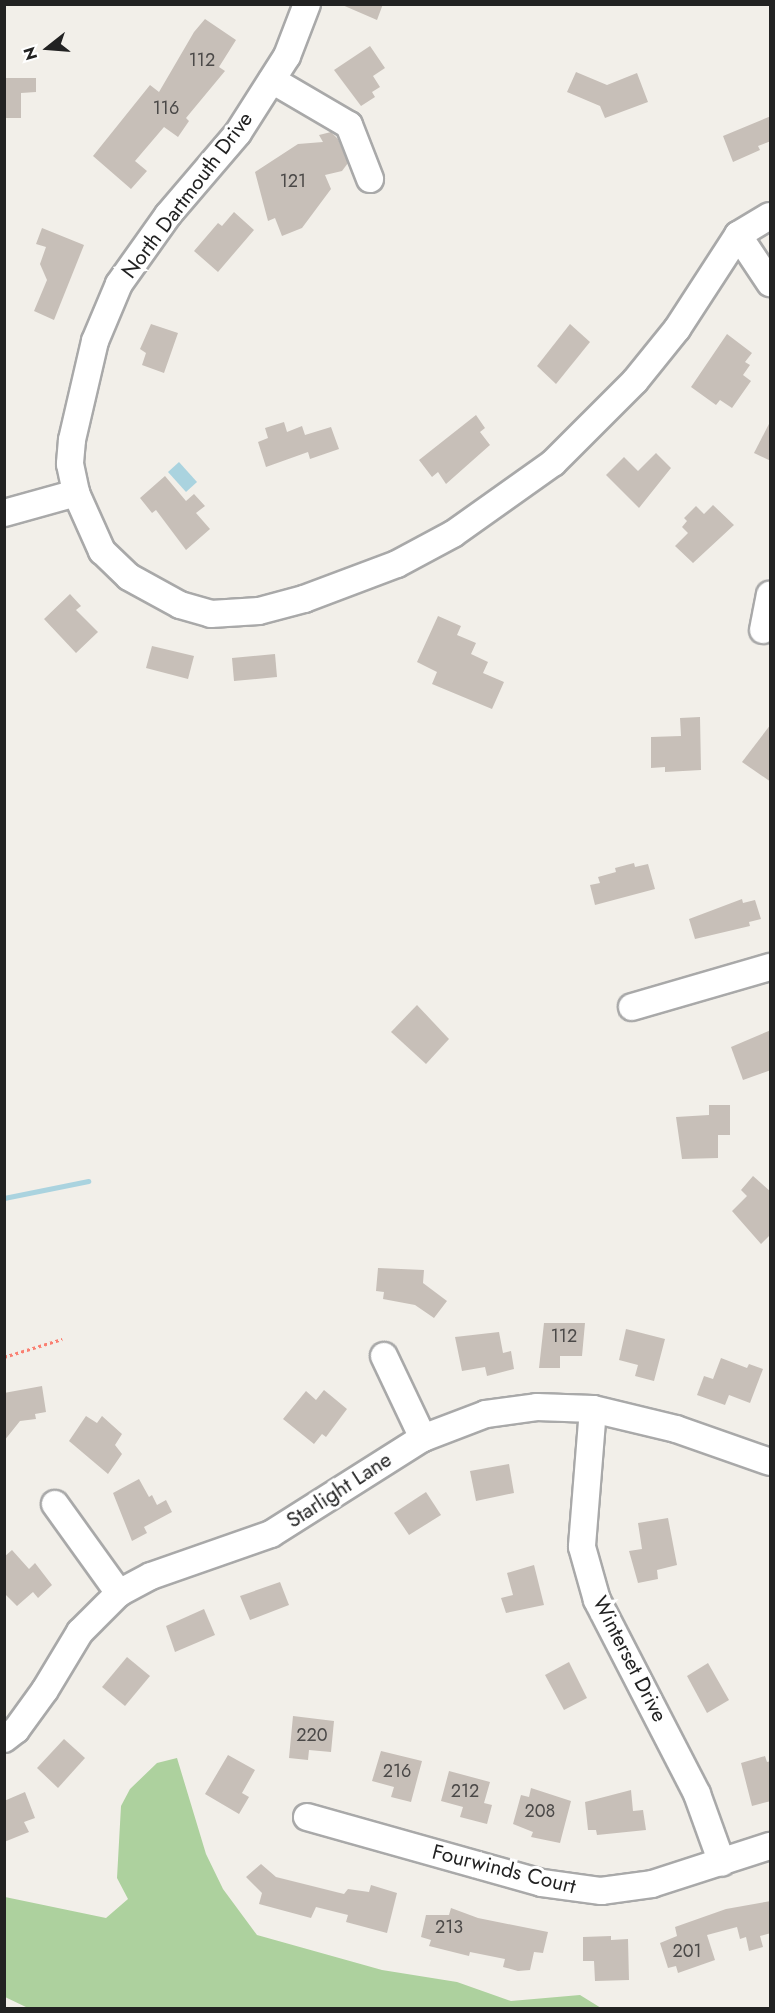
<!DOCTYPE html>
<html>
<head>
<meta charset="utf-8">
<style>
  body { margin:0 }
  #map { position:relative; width:775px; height:2013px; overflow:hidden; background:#f2efe9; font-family:Jost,sans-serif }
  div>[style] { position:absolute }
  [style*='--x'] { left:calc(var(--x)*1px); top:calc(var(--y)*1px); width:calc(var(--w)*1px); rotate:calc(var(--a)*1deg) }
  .forest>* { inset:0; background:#add19e }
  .water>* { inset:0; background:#aad3df }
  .stream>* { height:5px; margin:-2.5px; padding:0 2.5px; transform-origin:2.5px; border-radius:2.5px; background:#aad3df }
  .building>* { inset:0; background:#c7bfb8 }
  .path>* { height:3px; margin-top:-1.5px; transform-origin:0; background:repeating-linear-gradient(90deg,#fa8072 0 3px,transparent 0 6px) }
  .roads { filter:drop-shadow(2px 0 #a9a9a9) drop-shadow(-2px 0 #a9a9a9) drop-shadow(0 2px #a9a9a9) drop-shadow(0 -2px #a9a9a9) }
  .minor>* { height:26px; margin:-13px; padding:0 13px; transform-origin:13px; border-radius:13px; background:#fff }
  span { translate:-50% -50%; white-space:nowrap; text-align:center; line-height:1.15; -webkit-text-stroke:6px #fff; paint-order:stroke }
  .number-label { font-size:18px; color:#4b4948 }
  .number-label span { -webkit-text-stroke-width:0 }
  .street-label { font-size:21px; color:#222 }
  .frame { position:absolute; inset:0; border:6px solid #222; pointer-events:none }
  .north { position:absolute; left:18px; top:18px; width:60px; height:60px; -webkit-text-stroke:4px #fff; paint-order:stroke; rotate:253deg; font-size:16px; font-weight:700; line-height:24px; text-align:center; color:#222 }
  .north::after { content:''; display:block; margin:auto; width:21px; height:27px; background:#222; clip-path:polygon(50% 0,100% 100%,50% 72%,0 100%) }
</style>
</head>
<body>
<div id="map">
  <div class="forest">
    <i style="clip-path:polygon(177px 1758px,206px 1854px,223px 1889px,257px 1935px,382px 1970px,457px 1982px,511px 2001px,580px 1995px,601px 2008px,28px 2008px,5px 1997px,5px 1897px,106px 1918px,128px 1899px,117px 1878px,121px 1806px,130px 1789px,157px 1763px)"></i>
  </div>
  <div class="water">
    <i style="clip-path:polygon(179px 462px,197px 482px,186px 492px,168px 472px)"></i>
  </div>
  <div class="stream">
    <i style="--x:4;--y:1198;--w:86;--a:-11.4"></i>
  </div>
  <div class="building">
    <i style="clip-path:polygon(340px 4px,383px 4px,377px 20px)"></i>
    <i style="clip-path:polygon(205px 19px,236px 40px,219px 67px,225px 71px,186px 118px,189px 121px,178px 137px,164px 127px,135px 161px,147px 171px,131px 189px,93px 156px,150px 85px,159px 92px,194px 32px)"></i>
    <i style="clip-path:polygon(370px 46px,385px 68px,373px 76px,380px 87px,372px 92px,375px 97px,361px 106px,334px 70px)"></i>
    <i style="clip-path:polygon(576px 72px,607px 85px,637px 73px,648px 102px,605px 118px,600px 106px,567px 92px)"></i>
    <i style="clip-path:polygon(4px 78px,36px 78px,36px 92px,21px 93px,21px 118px,4px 118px)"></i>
    <i style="clip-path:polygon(771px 116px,771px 141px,758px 146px,760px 150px,733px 162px,723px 136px)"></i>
    <i style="clip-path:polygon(331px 132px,338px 139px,348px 163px,342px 171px,325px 175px,331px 189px,302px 228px,282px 236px,275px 218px,268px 221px,255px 172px,298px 144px,323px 142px,319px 135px)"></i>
    <i style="clip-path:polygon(234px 212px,254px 230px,218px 272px,194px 251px,218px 223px,222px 226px)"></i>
    <i style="clip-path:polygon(42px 228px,84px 245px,54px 320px,34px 311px,47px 280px,40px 264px,46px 247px,36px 244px)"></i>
    <i style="clip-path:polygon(151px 324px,178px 333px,164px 373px,142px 365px,146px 353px,140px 349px)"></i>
    <i style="clip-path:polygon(570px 324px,590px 342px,556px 384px,537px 366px)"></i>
    <i style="clip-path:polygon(727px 334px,752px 353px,745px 362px,750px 365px,743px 375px,751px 381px,732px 408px,720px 400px,716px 405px,691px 387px)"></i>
    <i style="clip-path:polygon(476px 415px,485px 428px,480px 432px,490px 445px,446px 484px,438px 472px,432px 477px,419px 460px)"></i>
    <i style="clip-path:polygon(771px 420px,771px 461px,754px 453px)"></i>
    <i style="clip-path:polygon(284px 422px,287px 432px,302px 426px,305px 435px,331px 427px,339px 449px,310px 459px,308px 452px,266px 467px,258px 442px,268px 438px,265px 428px)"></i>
    <i style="clip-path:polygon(656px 453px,671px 468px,639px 508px,606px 475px,624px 457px,638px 471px)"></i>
    <i style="clip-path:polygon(165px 476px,186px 501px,194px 494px,205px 506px,196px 513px,210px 529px,186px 550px,156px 510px,152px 513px,140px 498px)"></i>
    <i style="clip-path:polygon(713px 505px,734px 525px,693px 563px,675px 546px,688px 533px,682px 527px,687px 521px,684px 518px,696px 506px,704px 514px)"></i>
    <i style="clip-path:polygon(70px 594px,81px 606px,76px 610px,98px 632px,76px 653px,44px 619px)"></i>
    <i style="clip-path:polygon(438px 616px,461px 626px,457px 635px,476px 643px,471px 654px,488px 662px,483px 673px,504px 682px,492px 709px,432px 684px,437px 672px,417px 662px)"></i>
    <i style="clip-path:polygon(152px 646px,194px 656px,188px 679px,146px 668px)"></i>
    <i style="clip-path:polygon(275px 654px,277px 677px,234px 681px,232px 658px)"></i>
    <i style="clip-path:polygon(700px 717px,701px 770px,665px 772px,665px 767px,651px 768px,651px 737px,681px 736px,680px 718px)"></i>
    <i style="clip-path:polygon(771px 724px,771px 782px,742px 762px)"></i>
    <i style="clip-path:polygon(634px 863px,635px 867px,648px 864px,655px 889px,595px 905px,590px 885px,600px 883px,598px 877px,616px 872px,615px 868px)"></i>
    <i style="clip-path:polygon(742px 899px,743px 903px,755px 900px,761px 919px,749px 922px,750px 926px,695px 939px,689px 919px)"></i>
    <i style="clip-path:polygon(417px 1005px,449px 1039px,426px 1064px,391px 1032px)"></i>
    <i style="clip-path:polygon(771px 1030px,771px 1070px,743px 1080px,731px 1047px)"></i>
    <i style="clip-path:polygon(709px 1105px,730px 1105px,730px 1135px,718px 1135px,718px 1158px,682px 1159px,676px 1117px,709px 1115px)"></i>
    <i style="clip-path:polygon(753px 1176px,771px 1192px,771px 1234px,761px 1244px,732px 1211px,747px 1196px,741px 1190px)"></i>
    <i style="clip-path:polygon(378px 1268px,424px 1270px,423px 1283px,447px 1301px,434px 1318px,415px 1305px,383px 1299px,384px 1292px,376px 1291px)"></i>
    <i style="clip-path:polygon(544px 1323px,585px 1323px,582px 1356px,560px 1356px,560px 1368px,539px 1368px)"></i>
    <i style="clip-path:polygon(626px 1329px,665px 1339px,654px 1381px,635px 1376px,638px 1365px,619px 1360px)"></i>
    <i style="clip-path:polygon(499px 1332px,503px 1353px,511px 1351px,514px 1369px,487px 1376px,485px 1367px,462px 1371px,455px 1337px)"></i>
    <i style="clip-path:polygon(721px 1358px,747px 1368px,749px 1364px,763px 1369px,750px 1403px,729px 1395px,725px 1405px,697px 1395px,704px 1376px,713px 1379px)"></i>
    <i style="clip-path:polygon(42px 1386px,46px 1412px,35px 1414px,36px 1419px,20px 1421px,4px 1441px,4px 1393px)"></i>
    <i style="clip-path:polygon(324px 1390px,347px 1409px,326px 1437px,322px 1434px,314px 1444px,283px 1419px,306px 1391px,316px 1400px)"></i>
    <i style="clip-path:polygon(86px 1416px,97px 1423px,102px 1416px,122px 1434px,115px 1445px,122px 1454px,108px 1474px,69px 1441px)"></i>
    <i style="clip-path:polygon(509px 1464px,514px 1493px,476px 1501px,470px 1471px)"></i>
    <i style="clip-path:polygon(139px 1479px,149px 1497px,152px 1495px,157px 1505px,166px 1500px,172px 1512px,144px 1527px,147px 1533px,132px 1541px,113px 1493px)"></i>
    <i style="clip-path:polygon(426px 1492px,441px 1515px,409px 1535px,394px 1513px)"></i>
    <i style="clip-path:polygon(668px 1518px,677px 1565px,657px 1570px,658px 1579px,638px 1583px,629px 1551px,642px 1549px,638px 1523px)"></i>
    <i style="clip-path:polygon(12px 1550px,29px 1569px,35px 1563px,52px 1585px,38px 1598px,33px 1592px,17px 1606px,4px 1593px,4px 1557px)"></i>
    <i style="clip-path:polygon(534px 1565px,544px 1605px,506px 1613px,501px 1598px,513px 1595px,507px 1573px)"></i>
    <i style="clip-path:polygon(280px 1582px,289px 1605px,250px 1620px,240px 1596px)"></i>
    <i style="clip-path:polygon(204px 1609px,215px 1635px,175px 1652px,166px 1626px)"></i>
    <i style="clip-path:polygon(127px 1657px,150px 1676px,125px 1706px,102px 1687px)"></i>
    <i style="clip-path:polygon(569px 1662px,587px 1698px,564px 1710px,545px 1675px)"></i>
    <i style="clip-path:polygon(708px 1663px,729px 1700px,707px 1713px,687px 1676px)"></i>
    <i style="clip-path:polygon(293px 1716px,334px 1721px,331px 1752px,309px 1750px,308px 1760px,289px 1758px)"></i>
    <i style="clip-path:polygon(64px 1739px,85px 1758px,58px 1788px,37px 1768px)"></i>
    <i style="clip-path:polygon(381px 1751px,422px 1761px,411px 1802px,391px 1797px,394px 1787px,372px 1781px)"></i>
    <i style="clip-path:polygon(228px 1755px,255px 1770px,242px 1793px,249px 1797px,239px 1814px,205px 1794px)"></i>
    <i style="clip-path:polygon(765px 1756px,767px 1762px,771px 1761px,771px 1801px,752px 1806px,741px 1763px)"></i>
    <i style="clip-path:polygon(449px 1771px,490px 1782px,484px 1803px,492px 1805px,487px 1824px,460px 1817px,463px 1807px,441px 1801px)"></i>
    <i style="clip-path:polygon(531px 1788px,571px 1801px,560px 1843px,531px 1837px,533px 1832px,513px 1824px,521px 1795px,529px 1797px)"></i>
    <i style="clip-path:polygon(631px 1790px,633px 1811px,643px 1810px,646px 1830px,597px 1835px,596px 1830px,588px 1830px,585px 1802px)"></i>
    <i style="clip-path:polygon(25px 1792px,35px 1818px,24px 1822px,29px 1832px,4px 1842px,4px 1801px)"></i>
    <i style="clip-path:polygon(261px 1864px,276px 1877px,344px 1894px,348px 1889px,369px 1892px,371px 1885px,397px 1893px,387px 1933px,346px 1922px,348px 1915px,316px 1907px,311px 1918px,259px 1904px,262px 1893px,246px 1877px)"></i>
    <i style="clip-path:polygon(771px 1901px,771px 1933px,760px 1936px,763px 1947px,749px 1951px,746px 1937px,740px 1939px,737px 1927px,707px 1935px,715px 1960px,678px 1973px,676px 1966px,668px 1968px,660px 1943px,677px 1936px,675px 1927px,726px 1909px)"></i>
    <i style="clip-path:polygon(451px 1908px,478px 1918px,548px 1932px,543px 1953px,534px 1952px,530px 1970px,518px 1971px,503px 1967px,505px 1959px,470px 1952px,469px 1956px,429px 1946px,431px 1940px,421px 1937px,426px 1915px,449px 1915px)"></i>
    <i style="clip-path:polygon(611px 1936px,611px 1940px,628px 1939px,629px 1980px,595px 1981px,594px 1961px,583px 1961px,583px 1937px)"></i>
  </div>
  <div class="path">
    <i style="--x:4;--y:1357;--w:61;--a:-17.2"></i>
  </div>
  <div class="roads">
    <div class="minor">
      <i style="--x:307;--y:4;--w:56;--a:111"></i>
      <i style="--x:287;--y:56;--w:91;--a:122.5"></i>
      <i style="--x:238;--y:133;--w:108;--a:130.5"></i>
      <i style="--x:168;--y:215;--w:85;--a:125.4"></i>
      <i style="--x:119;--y:284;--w:62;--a:112.8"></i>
      <i style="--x:95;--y:341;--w:102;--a:103.1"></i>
      <i style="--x:72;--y:440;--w:24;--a:95"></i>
      <i style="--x:70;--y:464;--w:30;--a:78"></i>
      <i style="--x:76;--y:493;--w:64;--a:65.9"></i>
      <i style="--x:102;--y:551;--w:37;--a:44"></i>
      <i style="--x:129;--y:577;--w:58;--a:28.8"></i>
      <i style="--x:180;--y:605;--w:32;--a:16"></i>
      <i style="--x:211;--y:614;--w:48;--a:-3.6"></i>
      <i style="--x:259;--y:611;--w:47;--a:-14.9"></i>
      <i style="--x:304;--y:599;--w:99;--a:-20.6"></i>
      <i style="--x:397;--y:564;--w:64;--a:-28.2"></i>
      <i style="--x:453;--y:534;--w:123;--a:-35.4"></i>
      <i style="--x:553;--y:463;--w:116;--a:-45"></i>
      <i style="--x:635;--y:381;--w:67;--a:-51.1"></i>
      <i style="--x:677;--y:329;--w:112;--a:-57"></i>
      <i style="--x:738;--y:235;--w:37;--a:-31"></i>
      <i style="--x:272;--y:80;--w:89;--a:30.3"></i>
      <i style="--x:349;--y:125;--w:58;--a:68.7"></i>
      <i style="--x:738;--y:235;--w:58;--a:56.3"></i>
      <i style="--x:4;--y:513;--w:75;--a:-15.5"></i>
      <i style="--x:763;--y:630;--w:36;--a:-79"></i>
      <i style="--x:632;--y:1007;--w:144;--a:-16.2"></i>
      <i style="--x:384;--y:1356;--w:91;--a:64.6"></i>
      <i style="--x:593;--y:1409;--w:138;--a:94.6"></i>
      <i style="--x:582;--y:1547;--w:55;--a:74.2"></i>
      <i style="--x:597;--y:1600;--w:218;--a:62.7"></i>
      <i style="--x:697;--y:1794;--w:73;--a:70.1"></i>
      <i style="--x:55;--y:1504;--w:110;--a:54.3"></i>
      <i style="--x:4;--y:1739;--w:15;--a:-37"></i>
      <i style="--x:16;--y:1730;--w:49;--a:-54.1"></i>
      <i style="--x:45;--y:1690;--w:68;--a:-58.9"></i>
      <i style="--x:80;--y:1632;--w:55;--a:-45"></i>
      <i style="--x:119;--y:1593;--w:36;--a:-28"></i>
      <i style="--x:151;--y:1576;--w:127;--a:-19.3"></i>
      <i style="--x:271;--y:1534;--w:180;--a:-32.3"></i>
      <i style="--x:423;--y:1438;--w:67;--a:-20.9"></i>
      <i style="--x:486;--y:1414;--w:51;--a:-7.8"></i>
      <i style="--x:537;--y:1407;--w:56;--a:2"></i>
      <i style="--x:593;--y:1409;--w:85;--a:13.5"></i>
      <i style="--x:676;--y:1429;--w:100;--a:19.3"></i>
      <i style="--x:307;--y:1817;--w:244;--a:15.7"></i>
      <i style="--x:542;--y:1883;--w:60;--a:7.7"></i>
      <i style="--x:601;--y:1891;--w:51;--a:-7.8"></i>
      <i style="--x:652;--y:1884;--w:124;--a:-17.9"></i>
    </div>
  </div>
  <div class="number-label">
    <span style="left:202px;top:60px">112</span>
    <span style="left:166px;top:108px">116</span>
    <span style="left:293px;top:181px">121</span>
    <span style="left:564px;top:1336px">112</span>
    <span style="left:312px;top:1735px">220</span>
    <span style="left:397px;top:1771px">216</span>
    <span style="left:465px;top:1791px">212</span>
    <span style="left:540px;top:1811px">208</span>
    <span style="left:449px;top:1927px">213</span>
    <span style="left:687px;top:1951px">201</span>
  </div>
  <div class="street-label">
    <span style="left:187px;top:195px;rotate:-53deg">North Dartmouth Drive</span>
    <span style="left:339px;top:1490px;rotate:-33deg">Starlight Lane</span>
    <span style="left:630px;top:1659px;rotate:63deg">Winterset Drive</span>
    <span style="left:504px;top:1869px;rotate:14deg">Fourwinds Court</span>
  </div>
  <div class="frame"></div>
  <div class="north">N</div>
</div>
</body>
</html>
